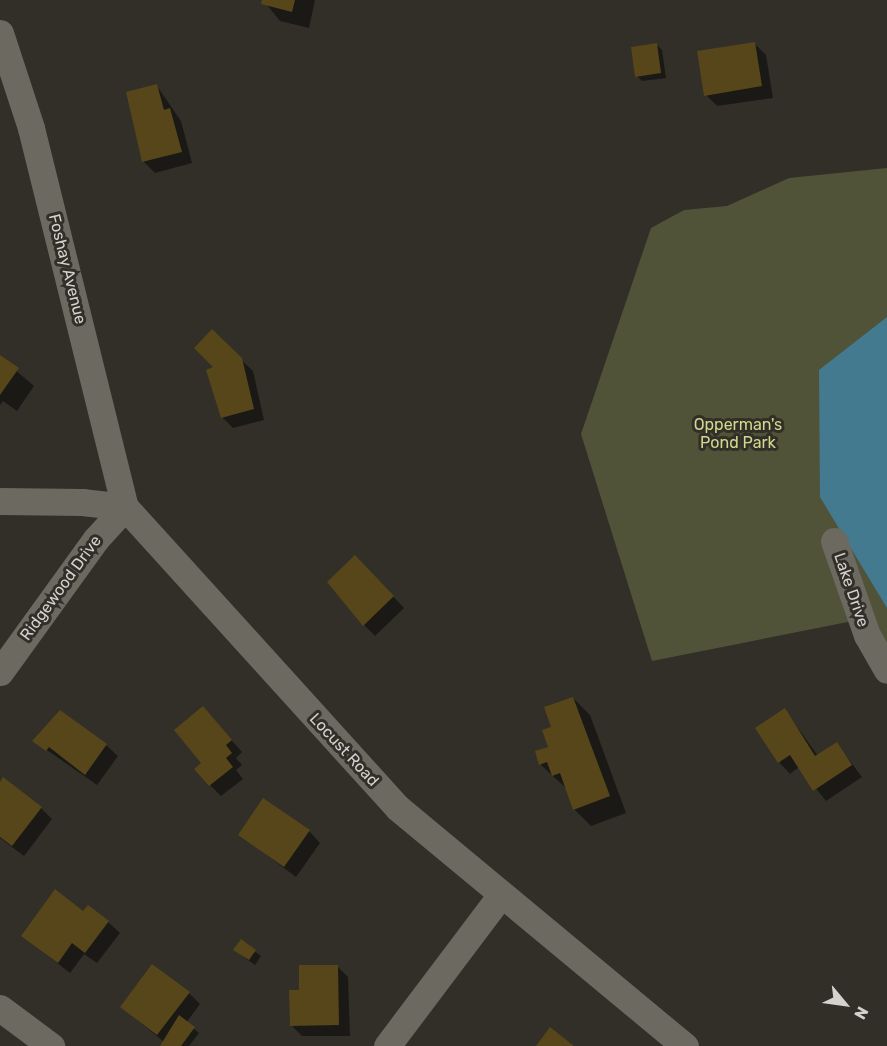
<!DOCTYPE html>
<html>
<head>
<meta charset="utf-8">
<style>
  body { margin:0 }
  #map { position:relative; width:887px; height:1046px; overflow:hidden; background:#312f28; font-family:Rubik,sans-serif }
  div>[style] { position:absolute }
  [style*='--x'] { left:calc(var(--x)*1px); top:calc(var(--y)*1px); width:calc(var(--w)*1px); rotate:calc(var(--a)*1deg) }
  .green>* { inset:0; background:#505338 }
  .water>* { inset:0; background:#437a8f }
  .shadow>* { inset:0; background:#0007 }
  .building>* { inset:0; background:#574619 }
  .minor>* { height:27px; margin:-13.5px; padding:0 13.5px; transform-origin:13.5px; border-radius:13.5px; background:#6c6961 }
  span { translate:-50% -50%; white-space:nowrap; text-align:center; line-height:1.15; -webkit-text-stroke:6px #312f28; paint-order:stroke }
  .street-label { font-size:16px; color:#d4d2ce }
  .park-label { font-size:16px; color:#d1d88d }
  .north { position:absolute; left:815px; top:974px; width:60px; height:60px; -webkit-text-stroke:4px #312f28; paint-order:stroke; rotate:119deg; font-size:16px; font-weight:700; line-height:24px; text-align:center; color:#d4d2ce }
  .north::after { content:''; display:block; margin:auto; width:21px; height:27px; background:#d4d2ce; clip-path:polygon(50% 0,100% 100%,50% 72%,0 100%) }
</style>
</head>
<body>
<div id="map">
  <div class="green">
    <i style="clip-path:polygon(887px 168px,887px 650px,868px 618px,652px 661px,581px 434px,651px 228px,684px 210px,727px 206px,789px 178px)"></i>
  </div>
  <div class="water">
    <i style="clip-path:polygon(887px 317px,887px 608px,820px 497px,819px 370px)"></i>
  </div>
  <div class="shadow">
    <i style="clip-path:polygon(263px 0,315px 0,309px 28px,280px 21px)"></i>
    <i style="clip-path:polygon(755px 44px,766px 55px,773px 98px,717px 106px,706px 95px)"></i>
    <i style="clip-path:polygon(657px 45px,662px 50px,666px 78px,642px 81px,637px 76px)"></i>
    <i style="clip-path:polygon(157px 86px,181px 121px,192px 163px,155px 173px,144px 162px)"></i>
    <i style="clip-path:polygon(212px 332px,253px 371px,264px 420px,233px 428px,222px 417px)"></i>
    <i style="clip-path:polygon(0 357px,34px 386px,17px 411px,3px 401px,0 405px)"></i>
    <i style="clip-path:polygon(367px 569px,404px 608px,375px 636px,364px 625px)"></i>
    <i style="clip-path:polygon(573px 698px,590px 715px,626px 813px,591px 826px,574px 809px,567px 789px,541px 765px,536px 752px,549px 748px,553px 728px)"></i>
    <i style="clip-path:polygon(203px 708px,242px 752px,236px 758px,242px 765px,236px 770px,243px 779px,221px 796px,210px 785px)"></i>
    <i style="clip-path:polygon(785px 710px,818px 756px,837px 744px,862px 777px,826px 801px,799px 767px,790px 774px,779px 762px)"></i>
    <i style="clip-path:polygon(34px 741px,106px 745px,118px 756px,97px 785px)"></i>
    <i style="clip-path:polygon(0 784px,41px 808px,52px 819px,24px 856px,0 838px)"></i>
    <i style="clip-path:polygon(309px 831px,320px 843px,296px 877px,240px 835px)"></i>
    <i style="clip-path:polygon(84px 913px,108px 922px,120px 933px,97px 963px,84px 954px,70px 973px,23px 936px)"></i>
    <i style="clip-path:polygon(241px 941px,261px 956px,255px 965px,241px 955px)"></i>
    <i style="clip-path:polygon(337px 966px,348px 977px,350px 1036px,302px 1036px,291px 1025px,300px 991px)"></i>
    <i style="clip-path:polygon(189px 993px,200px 1004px,186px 1023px,199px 1033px,189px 1046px,163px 1046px,164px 1042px,122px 1007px)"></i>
  </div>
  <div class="building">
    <i style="clip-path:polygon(262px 0,295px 0,292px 12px,261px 4px)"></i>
    <i style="clip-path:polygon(755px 42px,762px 86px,704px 96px,697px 51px)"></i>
    <i style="clip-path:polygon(657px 43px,661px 73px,635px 77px,631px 47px)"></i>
    <i style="clip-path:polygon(157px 84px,164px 110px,170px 108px,182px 152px,142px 162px,126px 92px)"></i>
    <i style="clip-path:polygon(212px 329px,242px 358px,254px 409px,221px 418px,206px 370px,213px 367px,194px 348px)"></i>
    <i style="clip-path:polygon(0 355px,19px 368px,0 395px)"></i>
    <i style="clip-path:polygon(355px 555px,394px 596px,363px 626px,327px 582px)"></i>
    <i style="clip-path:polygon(573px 697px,610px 796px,573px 810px,560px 773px,552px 776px,547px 762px,539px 765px,535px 751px,548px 747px,542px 730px,551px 727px,544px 707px)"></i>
    <i style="clip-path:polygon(203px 706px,232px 740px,226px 745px,232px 753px,226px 758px,233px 767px,209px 786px,194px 769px,201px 763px,174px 730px)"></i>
    <i style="clip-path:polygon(785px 708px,815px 756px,837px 742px,852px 765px,813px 791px,790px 755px,778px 763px,755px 728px)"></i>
    <i style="clip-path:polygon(60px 710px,107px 744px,85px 775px,49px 747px,46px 751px,32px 741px)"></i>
    <i style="clip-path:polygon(3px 777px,42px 807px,12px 846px,0 837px,0 782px)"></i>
    <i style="clip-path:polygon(263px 798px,310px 830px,284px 867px,238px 835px)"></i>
    <i style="clip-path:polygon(55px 889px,83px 911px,88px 905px,109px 921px,85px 953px,72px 943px,58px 963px,21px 936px)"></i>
    <i style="clip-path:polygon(241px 939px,256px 950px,249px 960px,233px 950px)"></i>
    <i style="clip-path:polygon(152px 964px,190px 992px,157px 1035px,120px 1007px)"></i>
    <i style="clip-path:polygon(299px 965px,338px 965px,339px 1025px,290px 1026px,289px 990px,299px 990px)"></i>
    <i style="clip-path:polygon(179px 1015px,195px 1027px,181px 1046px,160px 1046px)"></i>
    <i style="clip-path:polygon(550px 1027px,574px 1046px,536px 1046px)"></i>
  </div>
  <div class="minor">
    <i style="--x:0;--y:33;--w:100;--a:71.9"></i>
    <i style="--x:31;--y:128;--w:390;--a:76.1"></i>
    <i style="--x:0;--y:501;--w:82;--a:0.7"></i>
    <i style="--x:82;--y:502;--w:43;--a:6.6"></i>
    <i style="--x:125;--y:507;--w:406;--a:47.8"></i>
    <i style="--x:398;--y:808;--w:373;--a:39.7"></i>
    <i style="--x:834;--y:541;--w:100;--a:70.7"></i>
    <i style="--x:867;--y:635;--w:40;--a:60.3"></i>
    <i style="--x:0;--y:672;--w:164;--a:-54.2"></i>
    <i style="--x:96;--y:539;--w:43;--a:-47.8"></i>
    <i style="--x:0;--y:1008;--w:64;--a:36.7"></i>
    <i style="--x:387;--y:1046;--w:188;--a:-53"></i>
  </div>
  <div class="street-label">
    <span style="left:67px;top:269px;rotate:76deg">Foshay Avenue</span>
    <span style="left:61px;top:588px;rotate:-54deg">Ridgewood Drive</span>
    <span style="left:851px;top:590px;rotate:71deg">Lake Drive</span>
    <span style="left:344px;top:750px;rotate:47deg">Locust Road</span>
  </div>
  <div class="park-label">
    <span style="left:738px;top:434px">Opperman's<br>Pond Park</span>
  </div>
  <div class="north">N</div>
</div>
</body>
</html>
